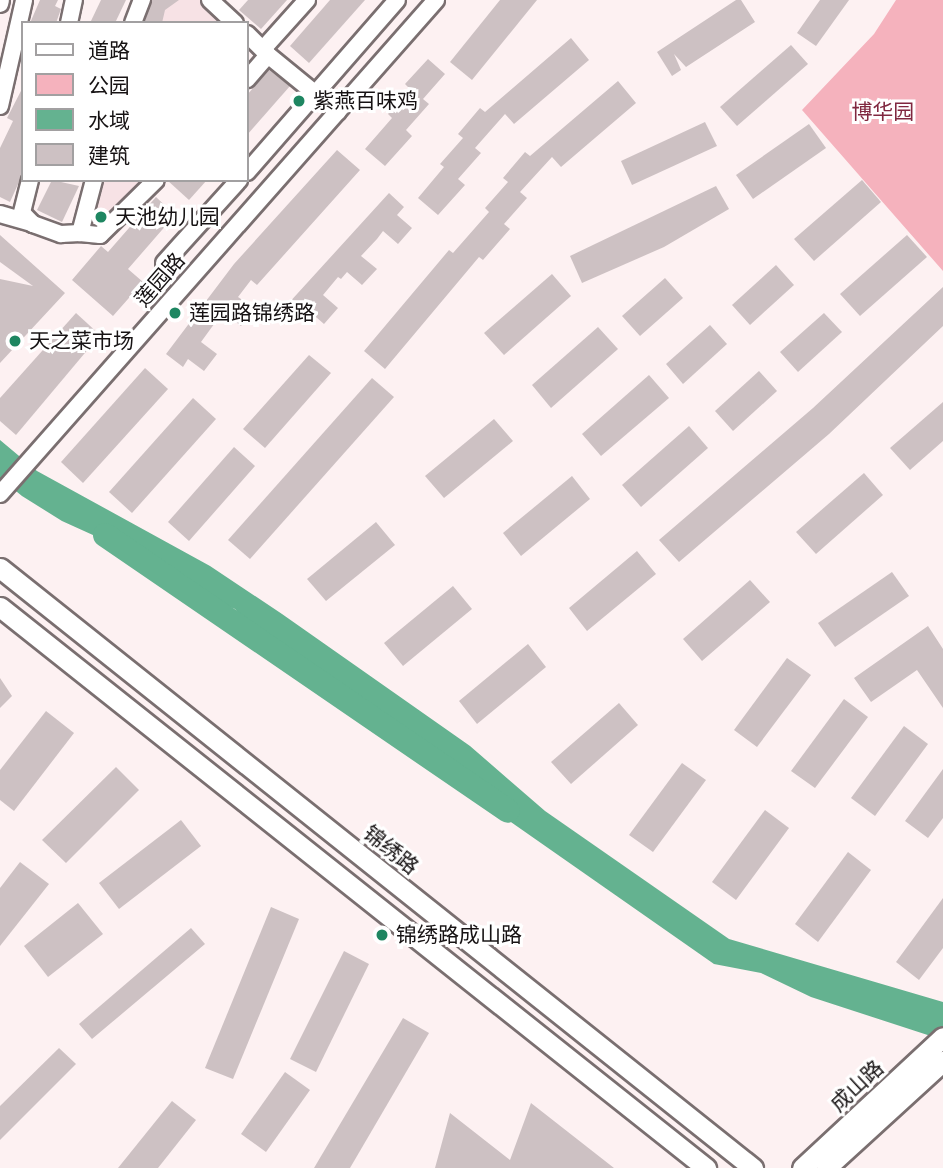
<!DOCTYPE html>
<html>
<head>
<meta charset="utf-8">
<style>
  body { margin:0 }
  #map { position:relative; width:943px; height:1168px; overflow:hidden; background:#fdf1f2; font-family:"Archivo Narrow","Noto Sans SC",sans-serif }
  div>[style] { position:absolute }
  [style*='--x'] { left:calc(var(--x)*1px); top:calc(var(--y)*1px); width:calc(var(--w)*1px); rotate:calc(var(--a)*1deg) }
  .built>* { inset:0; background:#f7e2e5 }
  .green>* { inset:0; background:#f5b2bd }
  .water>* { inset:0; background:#64b290 }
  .river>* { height:24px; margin:-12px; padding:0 12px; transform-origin:12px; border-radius:12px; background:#64b290 }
  .building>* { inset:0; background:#cdc1c3 }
  .roads { filter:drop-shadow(2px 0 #7a6f70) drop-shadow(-2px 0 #7a6f70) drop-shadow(0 2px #7a6f70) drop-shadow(0 -2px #7a6f70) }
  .minor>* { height:16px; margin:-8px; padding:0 8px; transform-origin:8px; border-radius:8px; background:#fff }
  .major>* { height:19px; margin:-9.5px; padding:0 9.5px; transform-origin:9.5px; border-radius:9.5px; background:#fff }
  .dots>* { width:19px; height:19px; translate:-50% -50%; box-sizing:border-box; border:4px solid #fff; border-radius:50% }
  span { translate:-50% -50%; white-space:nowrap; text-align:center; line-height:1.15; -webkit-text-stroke:6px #fff; paint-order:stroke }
  .poi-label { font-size:21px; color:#161213 }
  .left { translate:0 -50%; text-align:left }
  .park-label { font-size:21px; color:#802840 }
  .street-label { font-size:21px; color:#161213 }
  .legend { position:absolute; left:21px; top:21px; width:228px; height:161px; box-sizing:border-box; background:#fff; border:2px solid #a2a0a1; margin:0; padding:9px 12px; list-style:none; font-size:21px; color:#161213 }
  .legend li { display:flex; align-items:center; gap:14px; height:35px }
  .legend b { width:35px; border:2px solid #a2a0a1 }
</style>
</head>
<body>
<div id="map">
  <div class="built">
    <i style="clip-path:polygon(146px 0,203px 0,227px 23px,136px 23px)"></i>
    <i style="clip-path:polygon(98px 180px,150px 180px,99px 232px,85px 229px)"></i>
  </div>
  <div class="green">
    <i style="clip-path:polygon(896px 0,943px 0,943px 271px,802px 110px,874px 34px)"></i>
  </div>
  <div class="water">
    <i style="clip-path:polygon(0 440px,37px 471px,210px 566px,282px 614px,470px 746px,545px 811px,729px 939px,943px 1002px,943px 1040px,811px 997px,761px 973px,714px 964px,501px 815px,485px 796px,262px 643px,235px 609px,182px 588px,126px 550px,62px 521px,22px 496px,0 478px)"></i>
  </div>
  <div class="river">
    <i style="--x:105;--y:535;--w:488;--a:34.4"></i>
  </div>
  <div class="building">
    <i style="clip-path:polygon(40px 0,58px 0,55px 6px,61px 9px,56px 23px,30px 23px)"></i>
    <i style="clip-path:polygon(101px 0,126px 0,115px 23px,90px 23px)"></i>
    <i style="clip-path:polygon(152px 0,179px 0,165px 10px,162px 23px,144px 23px)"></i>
    <i style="clip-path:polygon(248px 0,287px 0,261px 29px,239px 10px)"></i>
    <i style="clip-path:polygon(330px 0,365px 0,309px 63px,290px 46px)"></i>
    <i style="clip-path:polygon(500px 0,537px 0,472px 80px,450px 62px)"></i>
    <i style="clip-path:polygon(736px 0,741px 0,755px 22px,686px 67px,674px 54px,681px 70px,672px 76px,657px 52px)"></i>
    <i style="clip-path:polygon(820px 0,849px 0,816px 46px,797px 33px)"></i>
    <i style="clip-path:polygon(571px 38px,589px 60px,514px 124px,505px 114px,475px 148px,481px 153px,458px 179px,465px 185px,438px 215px,418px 198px,444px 167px,440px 164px,463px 138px,458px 134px,480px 108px,485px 112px)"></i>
    <i style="clip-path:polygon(791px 45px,808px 64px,737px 126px,720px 107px)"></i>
    <i style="clip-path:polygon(428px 59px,445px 74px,423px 99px,429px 104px,406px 130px,412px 136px,385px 166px,365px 149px,392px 118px,388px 114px,410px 89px,405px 84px)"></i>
    <i style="clip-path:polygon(269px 70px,290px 86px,247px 135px,247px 95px)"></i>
    <i style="clip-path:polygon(618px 81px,636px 103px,561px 167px,552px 157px,520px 192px,527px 198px,504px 224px,510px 229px,483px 260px,479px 257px,385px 369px,364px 351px,449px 250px,453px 253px,489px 212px,485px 208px,508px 182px,503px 178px,525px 152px,530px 156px)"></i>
    <i style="clip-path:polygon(23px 87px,23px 173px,10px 202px,0 197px,0 148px,13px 121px,7px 118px)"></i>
    <i style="clip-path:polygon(705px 122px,717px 146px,632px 185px,621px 161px)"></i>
    <i style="clip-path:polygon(809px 124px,826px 148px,753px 199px,736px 175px)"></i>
    <i style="clip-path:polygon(337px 150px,360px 170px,257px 285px,251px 280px,238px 297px,254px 308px,241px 326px,226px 314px,217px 320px,201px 342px,217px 354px,204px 371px,188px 359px,183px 367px,166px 354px,234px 264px)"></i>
    <i style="clip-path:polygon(52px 180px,79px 186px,62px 222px,37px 210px)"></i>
    <i style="clip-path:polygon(167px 180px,207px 180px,189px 200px)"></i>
    <i style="clip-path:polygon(862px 180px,881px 202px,814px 261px,794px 239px)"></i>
    <i style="clip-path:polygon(716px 186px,729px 209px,664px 247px,582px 283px,570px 256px)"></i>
    <i style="clip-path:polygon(389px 193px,404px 207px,397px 215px,412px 228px,398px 244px,383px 231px,377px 239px,361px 256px,377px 269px,362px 285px,347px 272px,341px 279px,338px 277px,323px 295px,338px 308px,324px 324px,309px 311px,303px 318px,287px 305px)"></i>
    <i style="clip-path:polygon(156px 197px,175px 215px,128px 269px,143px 282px,113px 316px,72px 280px,101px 246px,108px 252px)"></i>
    <i style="clip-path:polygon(0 235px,65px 293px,0 363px,0 279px,33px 286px,0 262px)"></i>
    <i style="clip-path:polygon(907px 235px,927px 257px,860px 316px,840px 294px)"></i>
    <i style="clip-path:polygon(776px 265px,794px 285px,750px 325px,732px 305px)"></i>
    <i style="clip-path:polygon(552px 274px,571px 296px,504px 355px,484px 333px)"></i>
    <i style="clip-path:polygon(665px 278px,683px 298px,640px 336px,622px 316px)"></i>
    <i style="clip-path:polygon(943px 287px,943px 326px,829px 434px,679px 562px,659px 540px,813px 408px)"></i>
    <i style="clip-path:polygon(76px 313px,100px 335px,16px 435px,0 421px,0 398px)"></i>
    <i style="clip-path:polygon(824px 313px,842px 332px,798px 372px,780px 352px)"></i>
    <i style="clip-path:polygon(710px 325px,727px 344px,683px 384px,666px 364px)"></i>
    <i style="clip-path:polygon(598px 327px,618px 349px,551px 408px,532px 385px)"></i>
    <i style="clip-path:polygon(309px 355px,331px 373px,265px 448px,243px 429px)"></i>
    <i style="clip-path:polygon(145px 368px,168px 389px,83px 483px,61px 462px)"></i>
    <i style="clip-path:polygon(759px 371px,777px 391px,733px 431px,715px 411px)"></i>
    <i style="clip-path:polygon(649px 375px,669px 398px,601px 456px,582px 434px)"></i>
    <i style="clip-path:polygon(372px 378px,394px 397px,250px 559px,228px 540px)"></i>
    <i style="clip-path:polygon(193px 398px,216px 419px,132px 513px,109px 492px)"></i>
    <i style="clip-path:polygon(943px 402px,943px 441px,910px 470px,890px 448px)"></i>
    <i style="clip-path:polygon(494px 419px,513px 441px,444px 498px,425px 476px)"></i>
    <i style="clip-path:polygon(689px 426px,708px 448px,641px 507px,622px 485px)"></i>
    <i style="clip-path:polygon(234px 447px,255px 466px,189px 541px,168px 522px)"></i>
    <i style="clip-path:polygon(864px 473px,883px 495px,816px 554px,796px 532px)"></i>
    <i style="clip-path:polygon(572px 476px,590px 499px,521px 556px,503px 533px)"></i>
    <i style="clip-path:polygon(376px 522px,395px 545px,326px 601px,307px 579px)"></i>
    <i style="clip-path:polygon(637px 551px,656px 574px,587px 631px,569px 608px)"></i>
    <i style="clip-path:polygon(892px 572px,909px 596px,835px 647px,818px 623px)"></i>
    <i style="clip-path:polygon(750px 580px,770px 602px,702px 661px,683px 639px)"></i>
    <i style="clip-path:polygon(453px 586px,472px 609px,403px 666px,384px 643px)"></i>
    <i style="clip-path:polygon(928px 626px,943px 649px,943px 708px,917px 670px,871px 702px,854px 678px)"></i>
    <i style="clip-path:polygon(528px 644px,546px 667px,477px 724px,459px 701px)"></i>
    <i style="clip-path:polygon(787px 658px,811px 675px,757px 747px,734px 730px)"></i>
    <i style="clip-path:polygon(0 678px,12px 696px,0 708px)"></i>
    <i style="clip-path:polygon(844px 699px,868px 717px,815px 788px,791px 771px)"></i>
    <i style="clip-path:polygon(619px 703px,638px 725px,571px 784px,551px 762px)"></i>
    <i style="clip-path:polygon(46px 711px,74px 733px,14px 811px,0 800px,0 770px)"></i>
    <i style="clip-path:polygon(904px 726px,928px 744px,875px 816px,851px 798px)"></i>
    <i style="clip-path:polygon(682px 763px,706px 780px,653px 852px,629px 835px)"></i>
    <i style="clip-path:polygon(116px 767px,139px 790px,66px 863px,42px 840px)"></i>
    <i style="clip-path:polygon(943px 769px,943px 818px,928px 838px,905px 821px)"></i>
    <i style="clip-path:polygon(765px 810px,789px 828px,736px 900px,712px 882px)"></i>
    <i style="clip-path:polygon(181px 820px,201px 846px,119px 909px,99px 883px)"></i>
    <i style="clip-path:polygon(848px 852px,871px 870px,818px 942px,795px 924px)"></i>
    <i style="clip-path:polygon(20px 862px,49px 884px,0 946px,0 888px)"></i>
    <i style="clip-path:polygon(943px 898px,943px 948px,919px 980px,896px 962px)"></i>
    <i style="clip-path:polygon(78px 903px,103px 934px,48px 977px,24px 946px)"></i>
    <i style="clip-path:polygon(271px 907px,299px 919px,233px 1079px,205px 1068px)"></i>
    <i style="clip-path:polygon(191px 928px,205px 944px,92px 1039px,79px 1024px)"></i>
    <i style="clip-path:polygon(344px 951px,369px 964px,316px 1072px,290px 1059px)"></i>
    <i style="clip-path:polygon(403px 1018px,429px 1033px,350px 1168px,314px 1168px)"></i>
    <i style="clip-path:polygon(59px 1048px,76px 1064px,0 1140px,0 1106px)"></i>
    <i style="clip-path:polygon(285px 1072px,310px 1090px,266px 1152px,241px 1134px)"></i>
    <i style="clip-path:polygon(172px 1101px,196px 1120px,158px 1168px,118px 1168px)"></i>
    <i style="clip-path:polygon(531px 1103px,614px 1168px,435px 1168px,450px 1113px,510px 1160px)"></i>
  </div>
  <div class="roads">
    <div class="minor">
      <i style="--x:210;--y:0;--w:34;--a:43"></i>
      <i style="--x:0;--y:4;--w:4;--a:-76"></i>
      <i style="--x:69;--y:23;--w:24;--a:-78"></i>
      <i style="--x:133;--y:23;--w:25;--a:-69"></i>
      <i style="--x:247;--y:34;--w:30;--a:45"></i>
      <i style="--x:268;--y:55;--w:32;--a:131"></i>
      <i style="--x:263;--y:49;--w:66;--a:-48.1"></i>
      <i style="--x:268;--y:55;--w:90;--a:39.2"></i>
      <i style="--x:0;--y:106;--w:109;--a:-77.2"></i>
      <i style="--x:247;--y:172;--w:228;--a:-48.9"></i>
      <i style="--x:30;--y:180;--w:34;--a:104"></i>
      <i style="--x:22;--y:213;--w:16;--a:45"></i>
      <i style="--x:33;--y:224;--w:30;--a:20"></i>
      <i style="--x:61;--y:234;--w:19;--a:-3"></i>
      <i style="--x:94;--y:180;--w:55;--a:104.8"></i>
      <i style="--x:80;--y:233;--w:20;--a:6"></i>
      <i style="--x:100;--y:235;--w:78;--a:-44.5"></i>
      <i style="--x:0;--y:214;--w:32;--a:16"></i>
      <i style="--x:164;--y:263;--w:112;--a:-47.9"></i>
      <i style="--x:0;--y:494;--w:659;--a:-48.57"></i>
    </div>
    <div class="major">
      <i style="--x:0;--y:568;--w:963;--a:38.55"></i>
      <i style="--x:0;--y:607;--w:902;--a:38.47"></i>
      <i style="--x:802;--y:1168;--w:192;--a:-42.9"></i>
      <i style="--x:826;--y:1168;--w:159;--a:-42.4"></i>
    </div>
  </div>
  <div class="dots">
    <i style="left:299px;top:101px;background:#1e8661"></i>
    <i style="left:101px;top:217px;background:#1e8661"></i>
    <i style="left:175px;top:313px;background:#1e8661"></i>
    <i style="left:15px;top:341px;background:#1e8661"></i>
    <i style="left:382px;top:935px;background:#1e8661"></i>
  </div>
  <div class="poi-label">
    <span class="left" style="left:313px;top:101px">紫燕百味鸡</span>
    <span class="left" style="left:115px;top:217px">天池幼儿园</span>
    <span class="left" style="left:189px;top:313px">莲园路锦绣路</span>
    <span class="left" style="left:29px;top:341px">天之菜市场</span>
    <span class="left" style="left:396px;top:935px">锦绣路成山路</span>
  </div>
  <div class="park-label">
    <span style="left:883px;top:112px">博华园</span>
  </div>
  <div class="street-label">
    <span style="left:160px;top:280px;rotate:-49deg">莲园路</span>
    <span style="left:391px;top:850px;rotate:39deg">锦绣路</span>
    <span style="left:857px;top:1086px;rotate:-43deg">成山路</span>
  </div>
  <ul class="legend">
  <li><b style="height:9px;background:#fff"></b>道路</li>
  <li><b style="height:19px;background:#f5b2bd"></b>公园</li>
  <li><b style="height:19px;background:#64b290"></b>水域</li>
  <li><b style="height:19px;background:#cdc1c3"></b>建筑</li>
  </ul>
</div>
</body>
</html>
